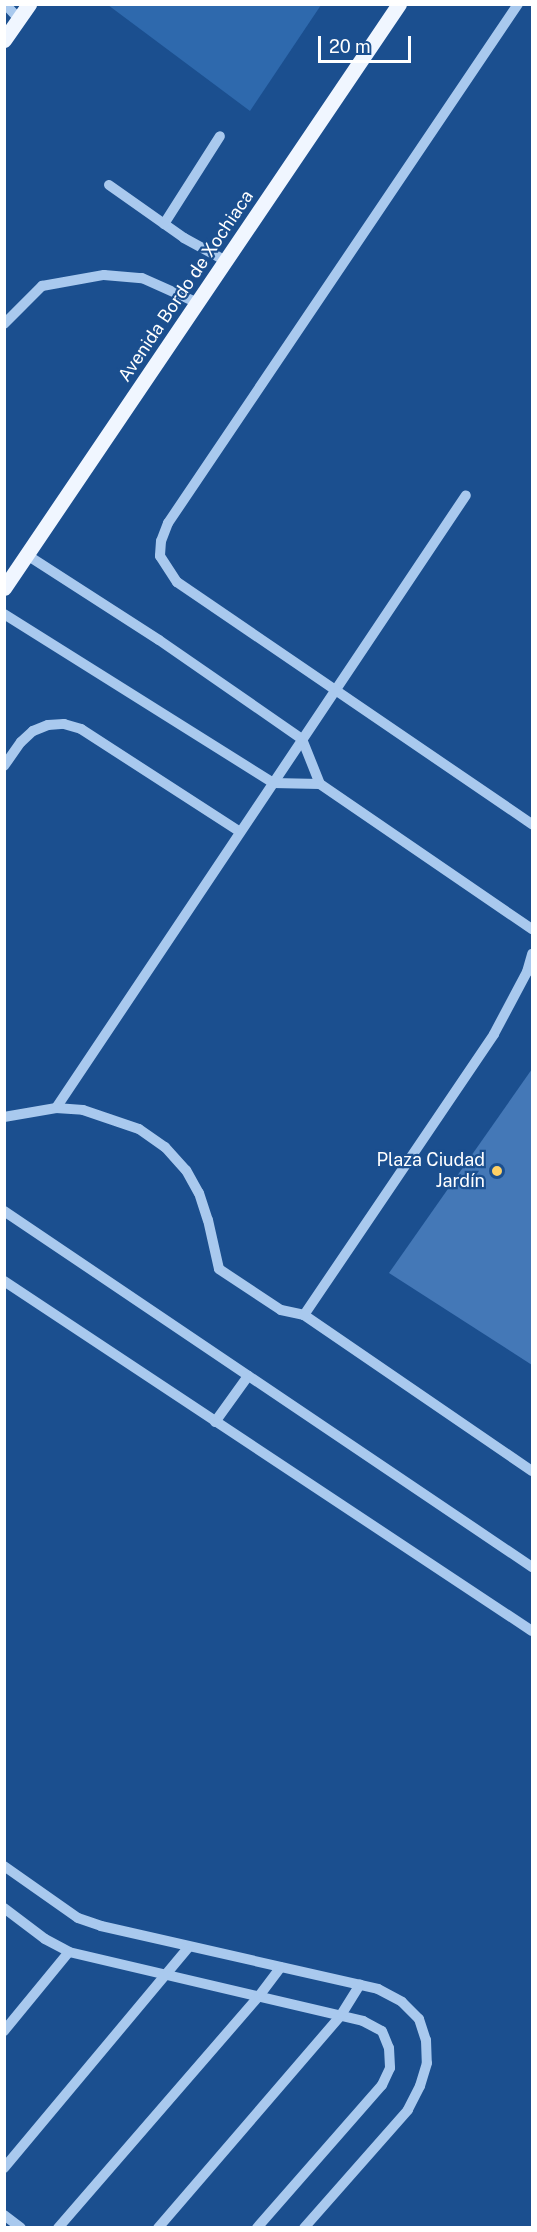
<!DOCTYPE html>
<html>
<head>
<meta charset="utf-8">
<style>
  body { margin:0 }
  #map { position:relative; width:537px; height:2232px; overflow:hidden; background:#1b4f8f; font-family:"Public Sans",sans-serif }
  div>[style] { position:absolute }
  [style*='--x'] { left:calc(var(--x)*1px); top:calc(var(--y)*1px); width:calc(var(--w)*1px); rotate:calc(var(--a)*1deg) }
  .green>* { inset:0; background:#2e69ad }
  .building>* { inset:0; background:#4478b7 }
  .minor>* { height:10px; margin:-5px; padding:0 5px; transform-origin:5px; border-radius:5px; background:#a9c9ee }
  .major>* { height:15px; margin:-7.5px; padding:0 7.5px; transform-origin:7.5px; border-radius:7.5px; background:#f0f6ff }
  .dots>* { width:16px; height:16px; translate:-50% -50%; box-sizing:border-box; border:3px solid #1b4f8f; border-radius:50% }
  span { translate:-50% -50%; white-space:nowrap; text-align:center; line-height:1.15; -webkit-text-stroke:4.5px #1b4f8f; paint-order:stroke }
  .street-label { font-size:18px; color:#fff }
  .poi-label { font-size:18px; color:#fff }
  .right { translate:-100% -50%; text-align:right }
  .frame { position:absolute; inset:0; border:6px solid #fff; pointer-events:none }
  .scale { position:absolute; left:318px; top:36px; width:93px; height:27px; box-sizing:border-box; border:3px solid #fff; border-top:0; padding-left:8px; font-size:18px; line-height:21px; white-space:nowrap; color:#fff; -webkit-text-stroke:4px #1b4f8f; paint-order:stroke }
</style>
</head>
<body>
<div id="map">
  <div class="green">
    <i style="clip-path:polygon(108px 5px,321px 5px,250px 111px)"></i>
  </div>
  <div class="building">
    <i style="clip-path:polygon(532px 1069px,532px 1365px,389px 1273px)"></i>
  </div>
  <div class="minor">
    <i style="--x:5;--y:4;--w:21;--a:47"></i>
    <i style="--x:518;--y:4;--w:626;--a:123.99"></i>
    <i style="--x:168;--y:523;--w:19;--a:111"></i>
    <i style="--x:161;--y:541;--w:15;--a:94"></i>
    <i style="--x:160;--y:556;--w:31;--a:57"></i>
    <i style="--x:177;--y:582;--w:430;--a:34.3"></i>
    <i style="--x:109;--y:185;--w:92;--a:35.2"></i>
    <i style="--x:184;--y:238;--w:48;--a:28.7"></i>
    <i style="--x:164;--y:224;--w:104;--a:-57.5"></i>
    <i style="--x:4;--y:324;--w:54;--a:-45"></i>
    <i style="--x:42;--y:286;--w:63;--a:-10.1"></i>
    <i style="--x:104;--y:275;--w:38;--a:5"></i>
    <i style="--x:142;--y:278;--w:61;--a:24.1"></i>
    <i style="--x:27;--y:555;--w:157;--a:32.8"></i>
    <i style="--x:159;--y:640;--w:174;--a:34.7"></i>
    <i style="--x:302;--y:739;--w:48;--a:68.2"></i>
    <i style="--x:4;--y:614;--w:318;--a:32.1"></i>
    <i style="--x:273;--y:783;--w:47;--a:1.2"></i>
    <i style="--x:320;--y:784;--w:257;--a:34.4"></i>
    <i style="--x:4;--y:766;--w:29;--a:-55"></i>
    <i style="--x:21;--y:742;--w:16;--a:-43"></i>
    <i style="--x:33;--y:731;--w:16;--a:-22"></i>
    <i style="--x:48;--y:725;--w:16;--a:-4"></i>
    <i style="--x:64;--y:724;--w:18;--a:16"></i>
    <i style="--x:81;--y:729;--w:189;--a:32.9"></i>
    <i style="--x:56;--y:1108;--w:737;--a:-56.22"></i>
    <i style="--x:4;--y:1117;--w:53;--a:-9.8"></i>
    <i style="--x:56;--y:1108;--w:27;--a:4"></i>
    <i style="--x:83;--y:1110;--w:59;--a:18.7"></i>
    <i style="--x:139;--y:1129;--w:32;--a:35"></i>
    <i style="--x:165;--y:1147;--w:31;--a:48"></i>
    <i style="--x:186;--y:1170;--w:26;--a:61"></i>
    <i style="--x:199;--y:1193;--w:28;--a:72"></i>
    <i style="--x:208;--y:1220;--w:50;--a:77.3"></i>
    <i style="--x:219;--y:1269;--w:74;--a:33.5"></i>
    <i style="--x:281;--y:1310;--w:24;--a:12"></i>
    <i style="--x:304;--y:1315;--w:276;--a:34.4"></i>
    <i style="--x:4;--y:1211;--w:637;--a:33.99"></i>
    <i style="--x:4;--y:1281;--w:633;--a:33.54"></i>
    <i style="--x:304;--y:1315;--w:339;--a:-55.9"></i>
    <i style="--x:494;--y:1034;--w:70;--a:-62"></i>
    <i style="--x:527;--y:972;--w:19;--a:-74"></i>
    <i style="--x:215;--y:1422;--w:57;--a:-54.3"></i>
    <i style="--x:4;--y:1866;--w:90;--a:35.1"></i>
    <i style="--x:78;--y:1918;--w:24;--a:19"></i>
    <i style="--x:101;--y:1926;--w:284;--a:12.8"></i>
    <i style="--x:378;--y:1989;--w:27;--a:28"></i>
    <i style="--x:402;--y:2002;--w:24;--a:45"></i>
    <i style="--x:419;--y:2019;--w:22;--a:72"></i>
    <i style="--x:426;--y:2040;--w:23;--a:88"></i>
    <i style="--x:427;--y:2063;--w:24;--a:107"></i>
    <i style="--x:420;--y:2086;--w:27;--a:117"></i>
    <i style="--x:408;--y:2110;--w:157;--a:131.4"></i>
    <i style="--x:4;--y:1908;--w:51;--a:37.1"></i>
    <i style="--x:45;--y:1939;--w:27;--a:28"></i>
    <i style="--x:69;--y:1952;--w:302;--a:13.2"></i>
    <i style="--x:363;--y:2021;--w:21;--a:28"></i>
    <i style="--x:382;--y:2031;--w:18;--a:68"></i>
    <i style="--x:389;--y:2048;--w:20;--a:87"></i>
    <i style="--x:390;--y:2068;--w:19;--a:115"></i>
    <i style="--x:382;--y:2085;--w:190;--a:131.2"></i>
    <i style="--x:4;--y:2031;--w:102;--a:-50.6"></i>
    <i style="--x:4;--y:2168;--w:288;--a:-50.1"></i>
    <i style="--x:4;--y:2215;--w:21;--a:37"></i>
    <i style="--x:58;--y:2228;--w:307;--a:-49.1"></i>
    <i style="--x:259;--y:1996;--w:36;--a:-53"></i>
    <i style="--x:158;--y:2228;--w:281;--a:-49.3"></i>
    <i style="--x:341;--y:2015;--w:36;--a:-58"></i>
  </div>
  <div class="major">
    <i style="--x:4;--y:40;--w:44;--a:-55.2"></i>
    <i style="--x:4;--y:588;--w:705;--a:-55.93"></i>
  </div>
  <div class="dots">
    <i style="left:497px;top:1171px;background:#ffd166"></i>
  </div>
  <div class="street-label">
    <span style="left:186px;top:286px;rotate:-56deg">Avenida Bordo de Xochiaca</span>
  </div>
  <div class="poi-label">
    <span class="right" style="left:485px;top:1171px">Plaza Ciudad<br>Jardín</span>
  </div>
  <div class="frame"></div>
  <div class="scale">20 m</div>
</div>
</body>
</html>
